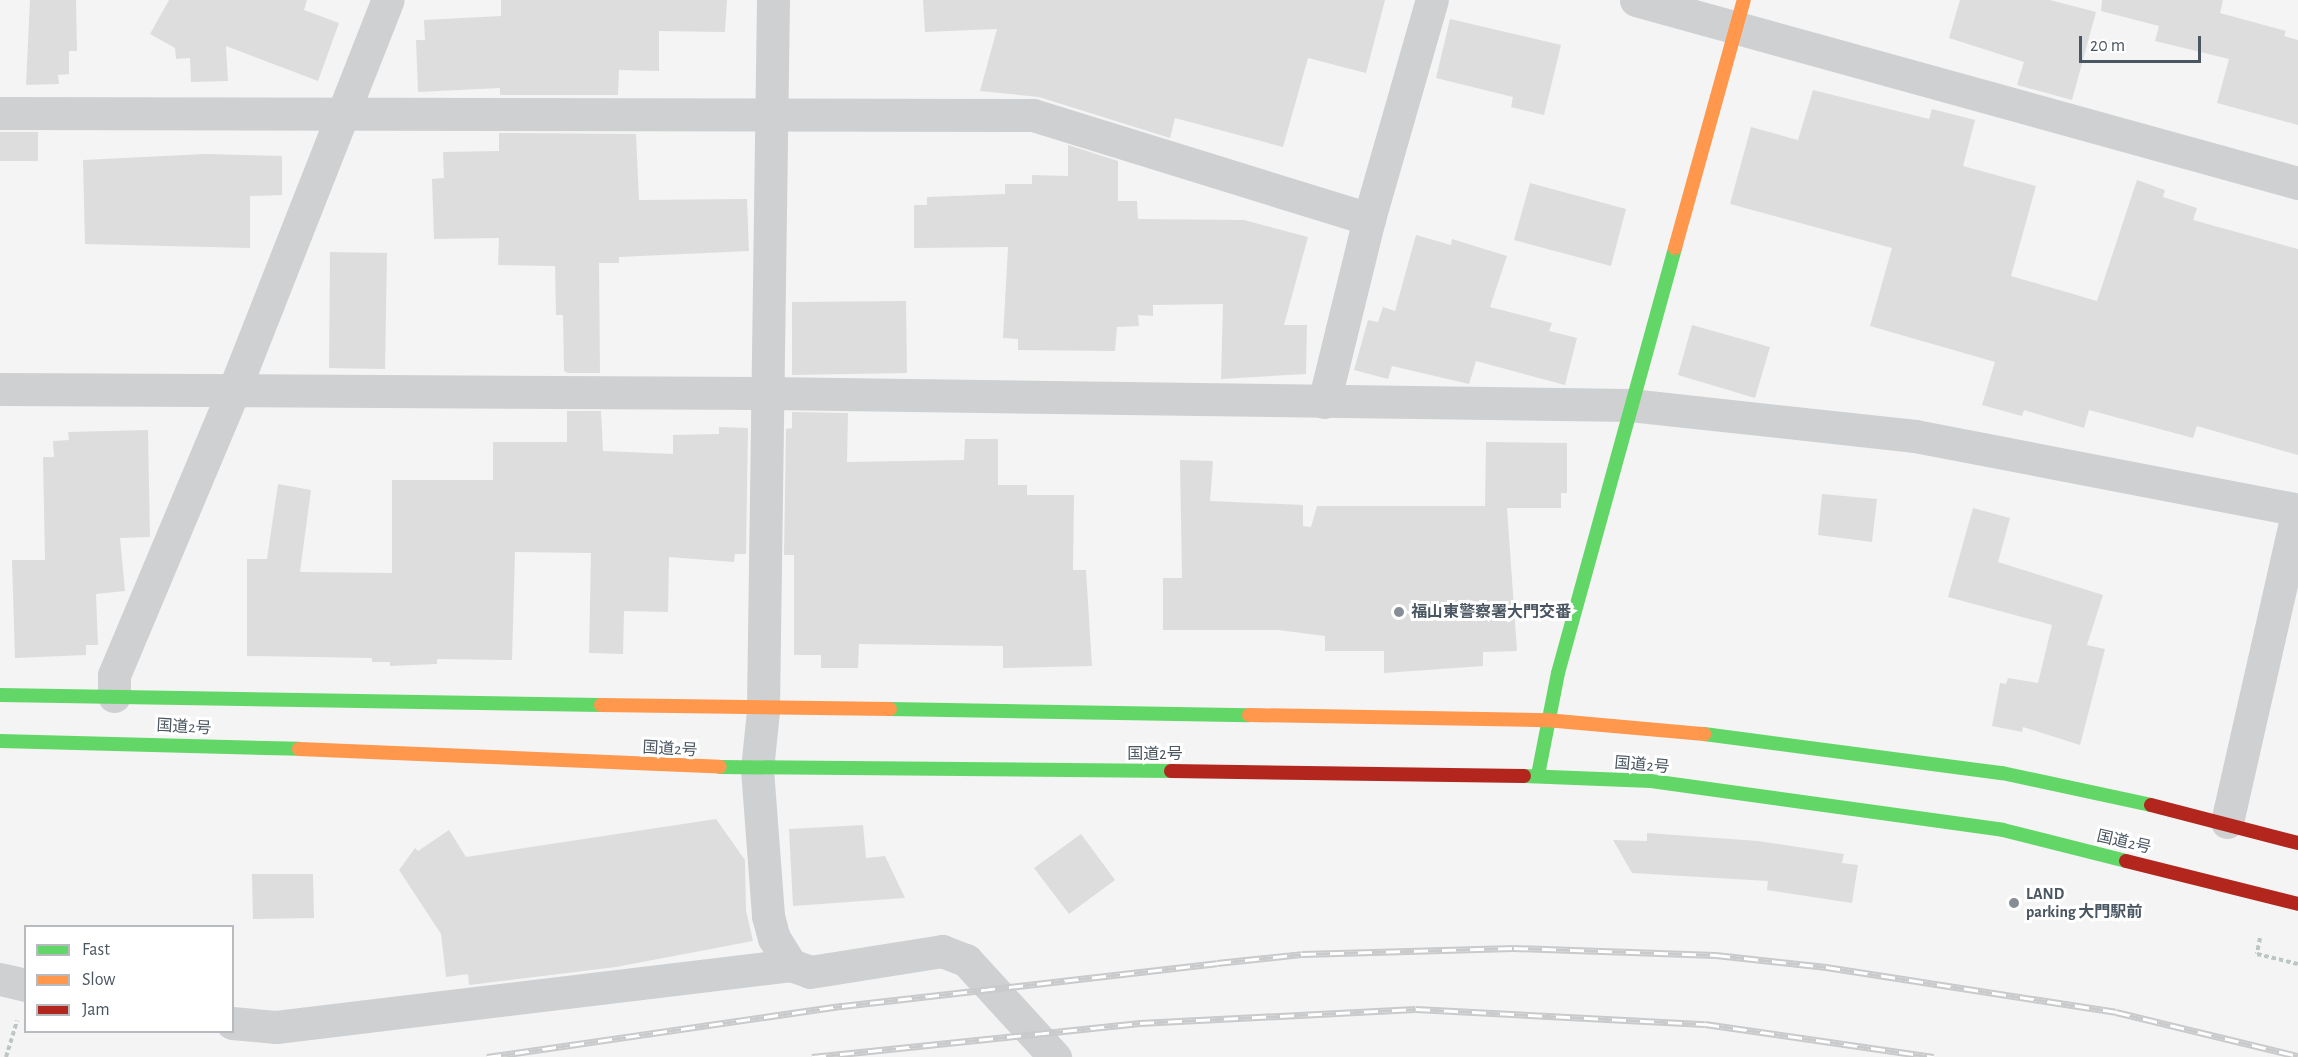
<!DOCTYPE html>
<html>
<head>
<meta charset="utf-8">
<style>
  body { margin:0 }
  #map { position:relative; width:2298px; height:1057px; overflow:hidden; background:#f4f4f4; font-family:"Alegreya Sans","Noto Sans JP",sans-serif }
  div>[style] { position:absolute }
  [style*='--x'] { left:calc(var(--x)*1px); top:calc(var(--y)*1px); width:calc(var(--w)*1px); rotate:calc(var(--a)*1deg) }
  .building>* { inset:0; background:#ddddde }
  .path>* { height:4px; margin-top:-2px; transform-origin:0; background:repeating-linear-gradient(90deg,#bcc7c4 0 4.5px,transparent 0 7.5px) }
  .street>* { height:33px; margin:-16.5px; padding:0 16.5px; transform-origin:16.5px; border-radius:16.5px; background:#ced0d2 }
  .fast>* { height:14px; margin:-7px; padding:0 7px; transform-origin:7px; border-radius:7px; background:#63d668 }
  .slow>* { height:14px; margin:-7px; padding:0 7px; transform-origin:7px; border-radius:7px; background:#ff974d }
  .jam>* { height:14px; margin:-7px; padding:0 7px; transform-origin:7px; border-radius:7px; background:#b3261e }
  .rail>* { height:7px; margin-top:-3.5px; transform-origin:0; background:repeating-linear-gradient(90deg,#fff 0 14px,#c9cacc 0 28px); box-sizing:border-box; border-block:2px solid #c9cacc }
  .dots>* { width:16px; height:16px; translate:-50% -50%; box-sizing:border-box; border:3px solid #fff; border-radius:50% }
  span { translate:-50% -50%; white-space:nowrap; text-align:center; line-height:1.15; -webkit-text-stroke:6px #fff; paint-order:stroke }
  .poi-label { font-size:16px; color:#4a5661; font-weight:700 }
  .left { translate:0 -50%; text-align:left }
  .street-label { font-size:16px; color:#4a5661 }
  .legend { position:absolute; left:24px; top:925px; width:210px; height:108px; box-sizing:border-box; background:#fff; border:2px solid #b7bbc0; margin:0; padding:8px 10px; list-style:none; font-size:18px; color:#4a5661 }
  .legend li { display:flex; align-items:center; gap:12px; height:30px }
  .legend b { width:30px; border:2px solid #b7bbc0 }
  .scale { position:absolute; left:2079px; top:36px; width:122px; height:27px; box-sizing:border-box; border:3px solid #4a5661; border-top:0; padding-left:8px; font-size:18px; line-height:21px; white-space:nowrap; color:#4a5661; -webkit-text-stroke:4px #fff; paint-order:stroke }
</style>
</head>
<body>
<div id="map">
  <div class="building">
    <i style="clip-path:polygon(30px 0,76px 0,77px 51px,69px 51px,69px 74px,58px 75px,59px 84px,26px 85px)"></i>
    <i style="clip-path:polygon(169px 0,307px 0,304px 10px,339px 23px,318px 81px,226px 46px,228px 81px,191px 82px,190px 58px,176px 59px,175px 48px,150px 34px)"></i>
    <i style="clip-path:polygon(501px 0,727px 0,725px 32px,659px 31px,659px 71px,619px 70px,618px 95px,500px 95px,500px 88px,418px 92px,416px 40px,425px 40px,424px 20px,501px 16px)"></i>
    <i style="clip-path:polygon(923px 0,1385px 0,1366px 73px,1308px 58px,1283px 147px,1175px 118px,1170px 138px,1039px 97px,980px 91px,997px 29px,925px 32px)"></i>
    <i style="clip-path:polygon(1960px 0,2050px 0,2096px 12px,2072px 100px,2017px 85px,2024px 62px,1949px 38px)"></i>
    <i style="clip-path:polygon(2102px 0,2223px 0,2220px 13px,2286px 31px,2284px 36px,2298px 40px,2298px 125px,2217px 103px,2229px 59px,2155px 41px,2159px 26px,2101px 11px)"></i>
    <i style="clip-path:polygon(1450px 19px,1561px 45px,1544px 115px,1511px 107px,1513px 97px,1436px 78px)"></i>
    <i style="clip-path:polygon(1813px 90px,1929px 119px,1932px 109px,1975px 120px,1963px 166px,2036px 186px,2011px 276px,2097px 301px,2137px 180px,2165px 190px,2163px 197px,2197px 208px,2193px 220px,2298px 249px,2298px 455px,2197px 426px,2193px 438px,2089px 410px,2084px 428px,2024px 410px,2022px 416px,1982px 405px,1995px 362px,1870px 326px,1892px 248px,1730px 204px,1751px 127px,1798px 140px)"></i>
    <i style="clip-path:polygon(0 132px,38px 132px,38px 161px,0 161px)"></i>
    <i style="clip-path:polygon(499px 133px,636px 134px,639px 200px,747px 199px,749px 251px,619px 257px,619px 263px,599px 263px,600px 373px,568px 373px,564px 371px,563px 315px,556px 315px,555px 266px,498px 265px,499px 238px,434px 239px,432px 179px,444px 178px,443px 152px,499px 151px)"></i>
    <i style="clip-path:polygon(1068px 145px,1118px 161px,1118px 201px,1137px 201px,1138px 219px,1244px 220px,1308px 237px,1284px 325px,1307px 325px,1306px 374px,1221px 379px,1223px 304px,1153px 305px,1153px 316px,1138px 315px,1139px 326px,1117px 327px,1115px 351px,1018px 350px,1018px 339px,1003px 338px,1008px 247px,914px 248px,914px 205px,927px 205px,927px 197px,1005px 194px,1005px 184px,1032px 184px,1032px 175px,1068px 176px)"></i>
    <i style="clip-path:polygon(205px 154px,282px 156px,282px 195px,250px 196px,250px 248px,85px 244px,83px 160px)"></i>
    <i style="clip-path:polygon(1530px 183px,1626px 209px,1611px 266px,1514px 240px)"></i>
    <i style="clip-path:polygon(1416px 235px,1451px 245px,1452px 239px,1507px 256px,1490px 307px,1552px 323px,1549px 331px,1577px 338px,1565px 385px,1476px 361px,1469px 384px,1392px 366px,1388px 379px,1354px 370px,1368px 320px,1378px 322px,1383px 307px,1395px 311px)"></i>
    <i style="clip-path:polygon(330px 252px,387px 253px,385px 369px,329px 368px)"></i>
    <i style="clip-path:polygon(906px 301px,907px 373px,792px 375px,792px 302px)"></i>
    <i style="clip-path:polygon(1692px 325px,1770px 347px,1755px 398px,1678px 375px)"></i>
    <i style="clip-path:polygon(567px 411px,601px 411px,603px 451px,673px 454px,673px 435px,719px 434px,719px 427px,748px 428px,746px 554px,735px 554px,734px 562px,669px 557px,668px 612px,624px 611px,623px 654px,589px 653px,591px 553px,515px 552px,512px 660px,437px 659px,437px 664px,390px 666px,390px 662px,372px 662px,372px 658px,247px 656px,247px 559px,267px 559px,278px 484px,311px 490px,300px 572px,392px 573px,392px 480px,493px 480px,493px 442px,567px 442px)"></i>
    <i style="clip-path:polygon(792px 412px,848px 413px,847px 462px,964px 460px,965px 439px,998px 439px,998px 485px,1027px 485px,1027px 495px,1074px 495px,1073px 570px,1086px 570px,1092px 666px,1003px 668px,1003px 646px,859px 644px,858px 668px,821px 668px,821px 655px,794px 655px,794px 555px,784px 555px,786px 429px,792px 428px)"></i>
    <i style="clip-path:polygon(148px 430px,150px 537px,120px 538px,125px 591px,96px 594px,98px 645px,86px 645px,86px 655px,15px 658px,12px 560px,45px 560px,43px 457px,54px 457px,53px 441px,69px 440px,68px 432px)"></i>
    <i style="clip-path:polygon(1486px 442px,1567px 443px,1567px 493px,1561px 493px,1561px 508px,1507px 508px,1517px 651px,1483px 652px,1483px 666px,1384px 673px,1384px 651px,1325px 651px,1325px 636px,1278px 630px,1163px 630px,1163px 578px,1182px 578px,1180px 460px,1213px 461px,1210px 501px,1303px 505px,1303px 526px,1311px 527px,1317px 506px,1485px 506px)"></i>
    <i style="clip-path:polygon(1822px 494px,1877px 499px,1872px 542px,1818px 535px)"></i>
    <i style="clip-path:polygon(1973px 508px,2010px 518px,1998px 562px,2103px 595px,2087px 645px,2105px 649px,2080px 745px,2023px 727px,2022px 732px,1992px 726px,2000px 683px,2006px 684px,2008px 678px,2038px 683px,2052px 625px,1948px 597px)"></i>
    <i style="clip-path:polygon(716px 819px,745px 860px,746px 910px,753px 941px,616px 967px,469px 985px,468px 974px,446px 977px,441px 934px,399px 870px,415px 848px,418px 851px,449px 830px,466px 857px)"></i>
    <i style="clip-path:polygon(863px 825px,866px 858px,885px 856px,905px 898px,793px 906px,789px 829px)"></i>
    <i style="clip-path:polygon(1647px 833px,1758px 841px,1844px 854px,1842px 863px,1858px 865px,1852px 903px,1767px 890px,1768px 881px,1632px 873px,1613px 840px,1647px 841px)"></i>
    <i style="clip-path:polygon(1081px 834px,1115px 880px,1069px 914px,1034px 868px)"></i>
    <i style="clip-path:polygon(252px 874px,313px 874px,314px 918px,253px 919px)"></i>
  </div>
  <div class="path">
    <i style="--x:2260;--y:938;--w:16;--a:101"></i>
    <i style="--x:2257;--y:954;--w:42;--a:13.7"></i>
    <i style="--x:6;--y:1057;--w:38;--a:-73"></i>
  </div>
  <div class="street">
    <i style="--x:773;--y:0;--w:711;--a:90.81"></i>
    <i style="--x:763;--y:711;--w:58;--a:95.9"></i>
    <i style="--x:757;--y:769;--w:147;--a:85.7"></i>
    <i style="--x:768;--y:916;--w:23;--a:75"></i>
    <i style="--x:774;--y:938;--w:32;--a:58"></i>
    <i style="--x:1636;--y:0;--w:687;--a:15.45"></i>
    <i style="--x:0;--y:113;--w:1033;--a:0.11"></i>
    <i style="--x:1033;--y:115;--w:352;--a:17.2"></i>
    <i style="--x:0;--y:389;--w:767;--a:0.3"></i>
    <i style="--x:767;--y:393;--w:863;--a:0.8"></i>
    <i style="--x:1630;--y:405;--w:287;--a:6.2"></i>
    <i style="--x:1915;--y:436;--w:390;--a:10.9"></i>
    <i style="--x:1324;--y:402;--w:188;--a:-76.2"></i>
    <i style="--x:1369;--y:219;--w:228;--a:-74"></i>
    <i style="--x:114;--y:696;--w:21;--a:-90"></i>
    <i style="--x:114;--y:675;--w:309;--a:-67.2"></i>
    <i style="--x:234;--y:390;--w:419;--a:-68.5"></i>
    <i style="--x:2227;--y:822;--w:320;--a:-77.2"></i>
    <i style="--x:0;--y:979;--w:27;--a:13"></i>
    <i style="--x:232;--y:1023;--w:44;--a:5.2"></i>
    <i style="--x:276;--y:1027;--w:519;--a:-6.86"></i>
    <i style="--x:791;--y:965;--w:20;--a:20"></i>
    <i style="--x:810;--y:972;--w:134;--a:-9"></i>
    <i style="--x:942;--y:951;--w:26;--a:21"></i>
    <i style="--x:966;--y:960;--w:132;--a:47.5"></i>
  </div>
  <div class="fast">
    <i style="--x:0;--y:695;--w:601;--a:0.95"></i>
    <i style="--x:890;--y:709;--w:359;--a:1"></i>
    <i style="--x:1704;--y:734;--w:301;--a:7.5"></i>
    <i style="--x:2002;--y:773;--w:152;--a:12.1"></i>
    <i style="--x:0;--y:741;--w:299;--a:1.5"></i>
    <i style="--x:720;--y:767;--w:451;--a:0.5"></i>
    <i style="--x:1538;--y:775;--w:104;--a:-78.9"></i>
    <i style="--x:1558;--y:673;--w:441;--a:-74.6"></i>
    <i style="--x:1524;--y:776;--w:127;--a:2.3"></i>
    <i style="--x:1651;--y:781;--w:355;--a:7.9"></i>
    <i style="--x:2003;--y:830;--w:127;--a:14.1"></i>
  </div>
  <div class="slow">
    <i style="--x:1675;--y:248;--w:257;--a:-74.5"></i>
    <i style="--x:601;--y:705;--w:289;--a:0.8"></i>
    <i style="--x:1249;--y:715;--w:297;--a:1"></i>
    <i style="--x:1546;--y:720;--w:159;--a:5.1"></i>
    <i style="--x:299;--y:749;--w:421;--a:2.4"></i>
  </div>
  <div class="jam">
    <i style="--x:1171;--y:771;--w:353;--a:0.8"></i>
    <i style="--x:2151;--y:805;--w:152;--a:14.5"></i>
    <i style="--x:2126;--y:861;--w:177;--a:14"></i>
  </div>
  <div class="rail">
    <i style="--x:487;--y:1057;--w:359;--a:-8.2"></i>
    <i style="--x:842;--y:1006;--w:377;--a:-6.5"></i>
    <i style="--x:1217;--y:963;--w:85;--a:-6"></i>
    <i style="--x:1302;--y:954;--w:212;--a:-1.6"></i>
    <i style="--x:1514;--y:948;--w:202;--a:2"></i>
    <i style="--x:1716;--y:955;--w:111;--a:6.2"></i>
    <i style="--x:1826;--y:967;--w:293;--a:8.8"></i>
    <i style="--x:2116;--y:1012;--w:187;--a:13.6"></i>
    <i style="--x:812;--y:1057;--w:330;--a:-5.9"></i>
    <i style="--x:1140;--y:1023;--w:276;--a:-2.9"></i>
    <i style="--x:1416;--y:1009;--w:289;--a:3"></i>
    <i style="--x:1705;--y:1024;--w:231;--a:8.2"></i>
  </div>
  <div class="dots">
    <i style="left:1399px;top:612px;background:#868d94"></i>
    <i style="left:2014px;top:903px;background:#868d94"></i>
  </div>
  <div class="poi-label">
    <span class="left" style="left:1411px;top:612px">福山東警察署大門交番</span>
    <span class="left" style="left:2026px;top:903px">LAND<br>parking 大門駅前</span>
  </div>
  <div class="street-label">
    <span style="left:184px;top:727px;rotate:3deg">国道2号</span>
    <span style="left:670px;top:749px;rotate:3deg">国道2号</span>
    <span style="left:1155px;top:754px">国道2号</span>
    <span style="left:1642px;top:765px;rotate:5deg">国道2号</span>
    <span style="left:2124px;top:842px;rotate:13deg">国道2号</span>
  </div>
  <ul class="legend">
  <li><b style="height:8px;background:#63d668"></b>Fast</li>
  <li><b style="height:8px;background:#ff974d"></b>Slow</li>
  <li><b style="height:8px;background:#b3261e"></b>Jam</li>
  </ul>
  <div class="scale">20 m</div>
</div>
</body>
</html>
